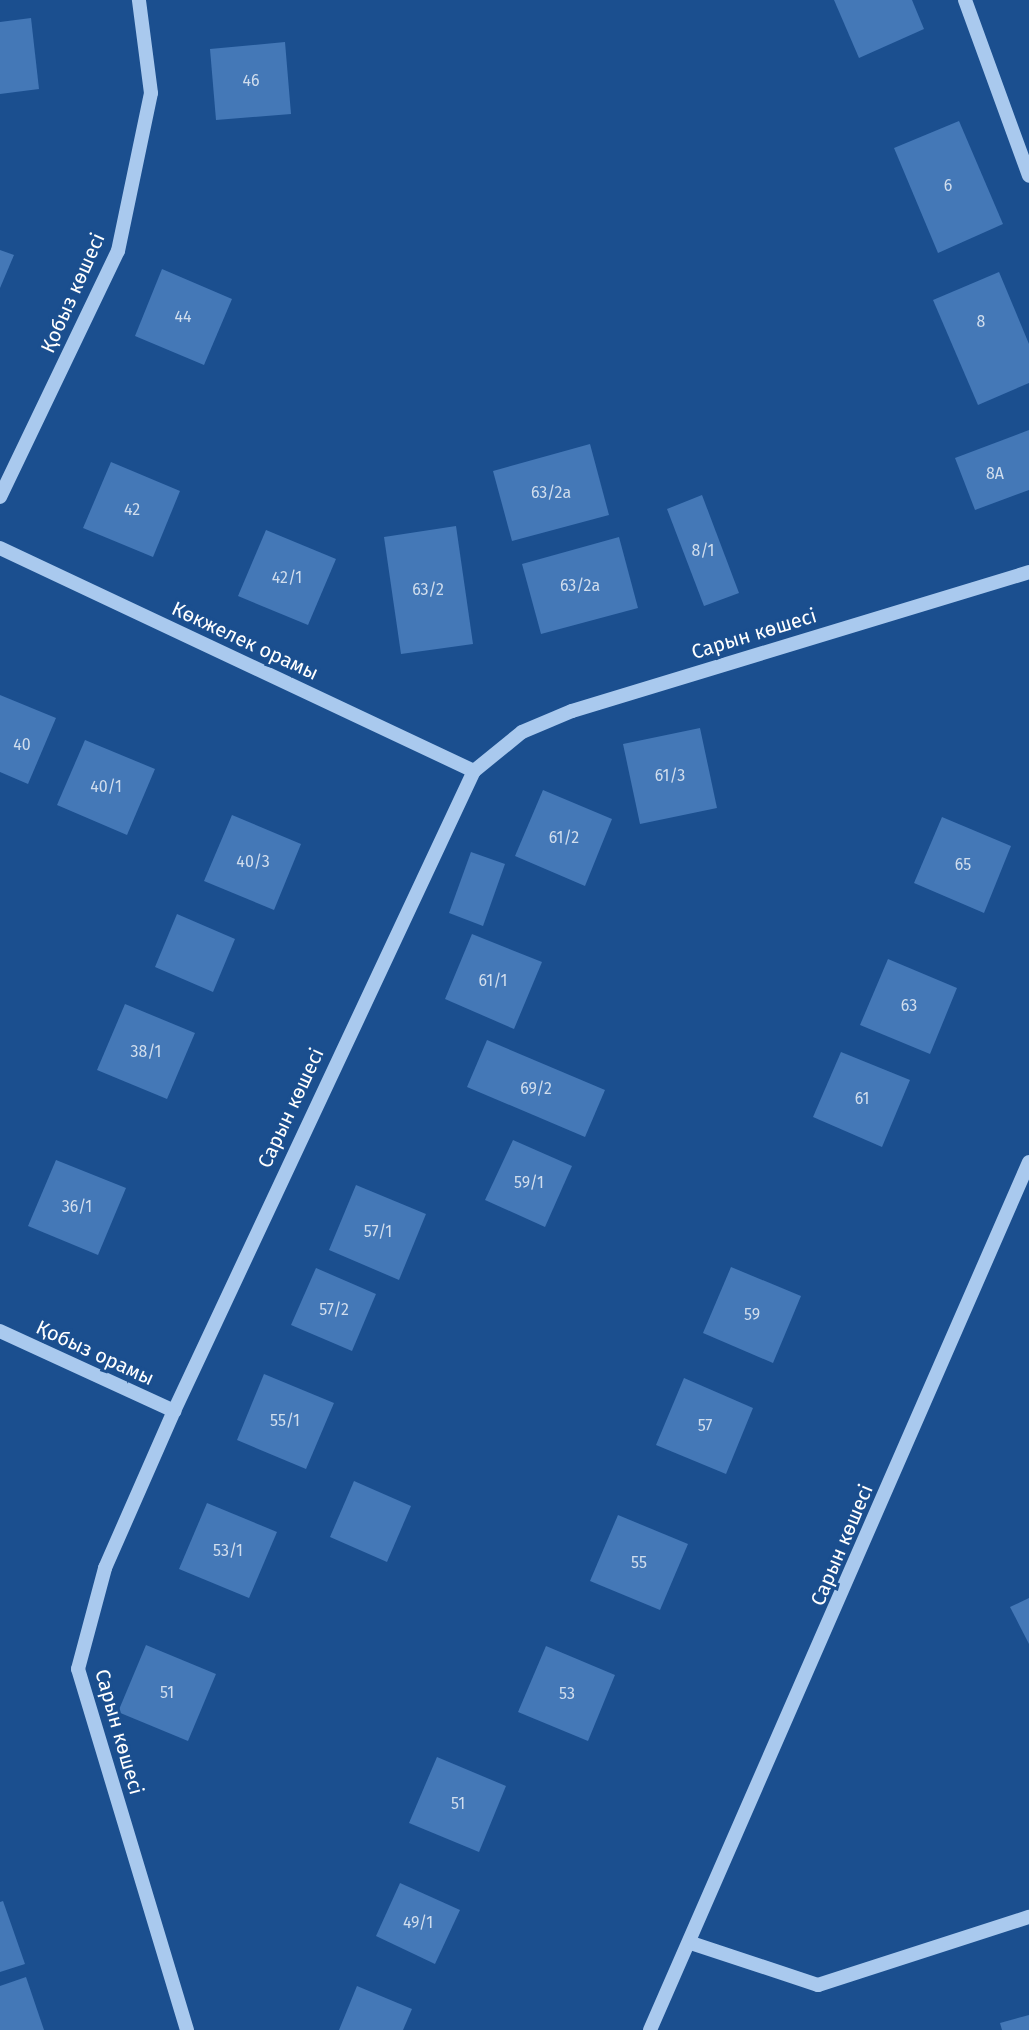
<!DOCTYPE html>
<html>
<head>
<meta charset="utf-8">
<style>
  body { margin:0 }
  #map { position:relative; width:1029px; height:2030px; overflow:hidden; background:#1b4f8f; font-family:"Fira Sans",sans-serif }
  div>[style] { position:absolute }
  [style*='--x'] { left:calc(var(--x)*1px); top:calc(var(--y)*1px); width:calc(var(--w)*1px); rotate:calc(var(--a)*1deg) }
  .building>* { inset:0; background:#4478b7 }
  .minor>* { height:14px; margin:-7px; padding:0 7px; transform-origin:7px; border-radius:7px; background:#a9c9ee }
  span { translate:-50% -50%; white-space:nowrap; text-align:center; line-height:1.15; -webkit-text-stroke:6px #1b4f8f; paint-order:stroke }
  .number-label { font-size:16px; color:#d0dded }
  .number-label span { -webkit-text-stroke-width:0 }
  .street-label { font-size:20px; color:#fff }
</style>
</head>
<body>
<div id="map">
  <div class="building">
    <i style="clip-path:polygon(834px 0,912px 0,924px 29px,859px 58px)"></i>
    <i style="clip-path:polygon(31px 18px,39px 89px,0 94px,0 22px)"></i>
    <i style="clip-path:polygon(285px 42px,291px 114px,216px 120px,210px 49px)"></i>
    <i style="clip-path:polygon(959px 121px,1003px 224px,938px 253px,894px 148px)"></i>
    <i style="clip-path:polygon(0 250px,14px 255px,0 288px)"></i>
    <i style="clip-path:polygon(162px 269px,232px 299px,204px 365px,135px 336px)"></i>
    <i style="clip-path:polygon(999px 272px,1029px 344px,1029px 383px,978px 405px,933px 300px)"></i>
    <i style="clip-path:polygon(1029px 430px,1029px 490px,975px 510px,955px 458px)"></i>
    <i style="clip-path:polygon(590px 444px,609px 515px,512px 541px,493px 471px)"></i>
    <i style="clip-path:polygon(111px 462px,180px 491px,153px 557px,83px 528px)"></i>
    <i style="clip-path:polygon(702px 495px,739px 593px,704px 606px,667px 509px)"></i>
    <i style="clip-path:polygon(456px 526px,473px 644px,401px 654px,384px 537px)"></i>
    <i style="clip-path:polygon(266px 530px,336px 559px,308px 625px,238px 596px)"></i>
    <i style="clip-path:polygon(619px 537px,638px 608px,541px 634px,522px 564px)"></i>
    <i style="clip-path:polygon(0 695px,56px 718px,28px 784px,0 772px)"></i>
    <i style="clip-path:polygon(700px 728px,717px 808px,640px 824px,623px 744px)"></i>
    <i style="clip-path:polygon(85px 740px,155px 769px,127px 835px,57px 805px)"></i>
    <i style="clip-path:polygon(543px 790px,612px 819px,585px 886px,515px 856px)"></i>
    <i style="clip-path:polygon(232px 815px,301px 844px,274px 910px,204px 881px)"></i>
    <i style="clip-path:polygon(942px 817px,1011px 846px,984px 913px,914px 883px)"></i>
    <i style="clip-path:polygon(471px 852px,505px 864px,483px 926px,449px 913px)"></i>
    <i style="clip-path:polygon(177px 914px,235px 939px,213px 992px,155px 967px)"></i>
    <i style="clip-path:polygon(472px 934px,542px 962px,514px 1029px,445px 999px)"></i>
    <i style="clip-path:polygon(888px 959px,957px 988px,930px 1054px,860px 1025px)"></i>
    <i style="clip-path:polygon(125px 1004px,195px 1033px,167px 1099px,97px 1070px)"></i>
    <i style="clip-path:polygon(487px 1040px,605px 1090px,585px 1137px,467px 1087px)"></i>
    <i style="clip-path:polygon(841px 1052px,910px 1080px,882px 1147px,813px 1117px)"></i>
    <i style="clip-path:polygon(513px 1140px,572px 1166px,545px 1227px,485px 1200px)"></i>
    <i style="clip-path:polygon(56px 1160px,126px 1188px,98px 1255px,28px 1226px)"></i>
    <i style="clip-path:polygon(356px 1185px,426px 1214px,399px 1280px,329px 1250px)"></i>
    <i style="clip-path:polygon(731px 1267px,801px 1296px,773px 1363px,703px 1333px)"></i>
    <i style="clip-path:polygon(316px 1268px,376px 1294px,352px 1351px,291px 1325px)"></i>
    <i style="clip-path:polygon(264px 1374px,334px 1403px,306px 1469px,237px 1440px)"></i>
    <i style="clip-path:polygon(684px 1378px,753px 1408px,726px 1474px,656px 1445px)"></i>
    <i style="clip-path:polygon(354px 1481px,411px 1506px,387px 1562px,330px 1537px)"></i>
    <i style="clip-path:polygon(207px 1503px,277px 1532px,249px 1598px,179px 1569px)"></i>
    <i style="clip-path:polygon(618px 1515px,688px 1544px,660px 1610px,590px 1581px)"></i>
    <i style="clip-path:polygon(1029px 1598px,1029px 1644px,1010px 1607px)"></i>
    <i style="clip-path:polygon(146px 1645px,216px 1674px,188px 1741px,118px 1712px)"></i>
    <i style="clip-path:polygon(546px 1646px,615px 1675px,588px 1741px,518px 1712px)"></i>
    <i style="clip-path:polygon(437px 1757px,506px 1786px,479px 1852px,409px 1823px)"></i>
    <i style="clip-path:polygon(400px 1883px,460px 1910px,435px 1964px,376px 1936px)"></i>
    <i style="clip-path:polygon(3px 1901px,25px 1964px,0 1972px,0 1902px)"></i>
    <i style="clip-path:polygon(26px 1977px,44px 2030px,0 2030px,0 1986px)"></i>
    <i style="clip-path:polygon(357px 1986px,412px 2009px,403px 2030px,339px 2030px)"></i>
    <i style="clip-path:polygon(1029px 2015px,1029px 2030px,1002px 2030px,1000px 2023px)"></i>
  </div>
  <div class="minor">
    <i style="--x:965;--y:0;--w:187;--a:70"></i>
    <i style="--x:0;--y:497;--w:273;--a:-64.4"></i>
    <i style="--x:118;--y:251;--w:161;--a:-78.2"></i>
    <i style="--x:151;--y:93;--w:94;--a:-97.4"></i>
    <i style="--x:0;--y:548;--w:524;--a:25.2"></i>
    <i style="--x:0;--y:1331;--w:192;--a:24.7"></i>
    <i style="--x:691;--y:1943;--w:134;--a:18.3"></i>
    <i style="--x:818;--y:1985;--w:222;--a:-17.9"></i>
    <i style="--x:187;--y:2030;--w:377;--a:-106.8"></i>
    <i style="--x:78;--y:1669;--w:105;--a:-75"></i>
    <i style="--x:105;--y:1568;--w:171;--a:-66.3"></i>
    <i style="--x:174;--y:1411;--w:707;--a:-64.89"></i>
    <i style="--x:474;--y:771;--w:62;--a:-39.1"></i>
    <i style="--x:522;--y:732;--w:54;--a:-22.8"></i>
    <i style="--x:572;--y:711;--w:478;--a:-16.9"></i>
    <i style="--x:650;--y:2030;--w:947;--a:-66.41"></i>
  </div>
  <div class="number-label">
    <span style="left:251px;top:81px">46</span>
    <span style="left:948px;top:186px">6</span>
    <span style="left:183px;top:317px">44</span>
    <span style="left:981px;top:322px">8</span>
    <span style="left:995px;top:474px">8А</span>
    <span style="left:551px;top:493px">63/2а</span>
    <span style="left:132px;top:510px">42</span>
    <span style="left:703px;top:551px">8/1</span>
    <span style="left:287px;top:578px">42/1</span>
    <span style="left:580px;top:586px">63/2а</span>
    <span style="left:428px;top:590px">63/2</span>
    <span style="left:22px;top:745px">40</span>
    <span style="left:670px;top:776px">61/3</span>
    <span style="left:106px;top:787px">40/1</span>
    <span style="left:564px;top:838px">61/2</span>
    <span style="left:253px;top:862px">40/3</span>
    <span style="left:963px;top:865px">65</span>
    <span style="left:493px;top:981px">61/1</span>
    <span style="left:909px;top:1006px">63</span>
    <span style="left:146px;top:1052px">38/1</span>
    <span style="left:536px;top:1089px">69/2</span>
    <span style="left:862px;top:1099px">61</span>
    <span style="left:529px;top:1183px">59/1</span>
    <span style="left:77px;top:1207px">36/1</span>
    <span style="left:378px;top:1232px">57/1</span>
    <span style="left:334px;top:1310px">57/2</span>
    <span style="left:752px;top:1315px">59</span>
    <span style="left:285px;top:1421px">55/1</span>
    <span style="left:705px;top:1426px">57</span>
    <span style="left:228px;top:1551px">53/1</span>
    <span style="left:639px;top:1563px">55</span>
    <span style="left:167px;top:1693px">51</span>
    <span style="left:567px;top:1694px">53</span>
    <span style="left:458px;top:1804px">51</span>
    <span style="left:418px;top:1923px">49/1</span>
  </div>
  <div class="street-label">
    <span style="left:73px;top:293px;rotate:-66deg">Қобыз көшесі</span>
    <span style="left:754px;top:634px;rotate:-17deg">Сарын көшесі</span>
    <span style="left:245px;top:641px;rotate:25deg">Көкжелек орамы</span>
    <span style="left:291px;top:1108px;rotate:-65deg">Сарын көшесі</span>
    <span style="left:95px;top:1353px;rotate:25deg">Қобыз орамы</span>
    <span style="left:842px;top:1545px;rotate:-67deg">Сарын көшесі</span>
    <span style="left:119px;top:1732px;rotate:74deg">Сарын көшесі</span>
  </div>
</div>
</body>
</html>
